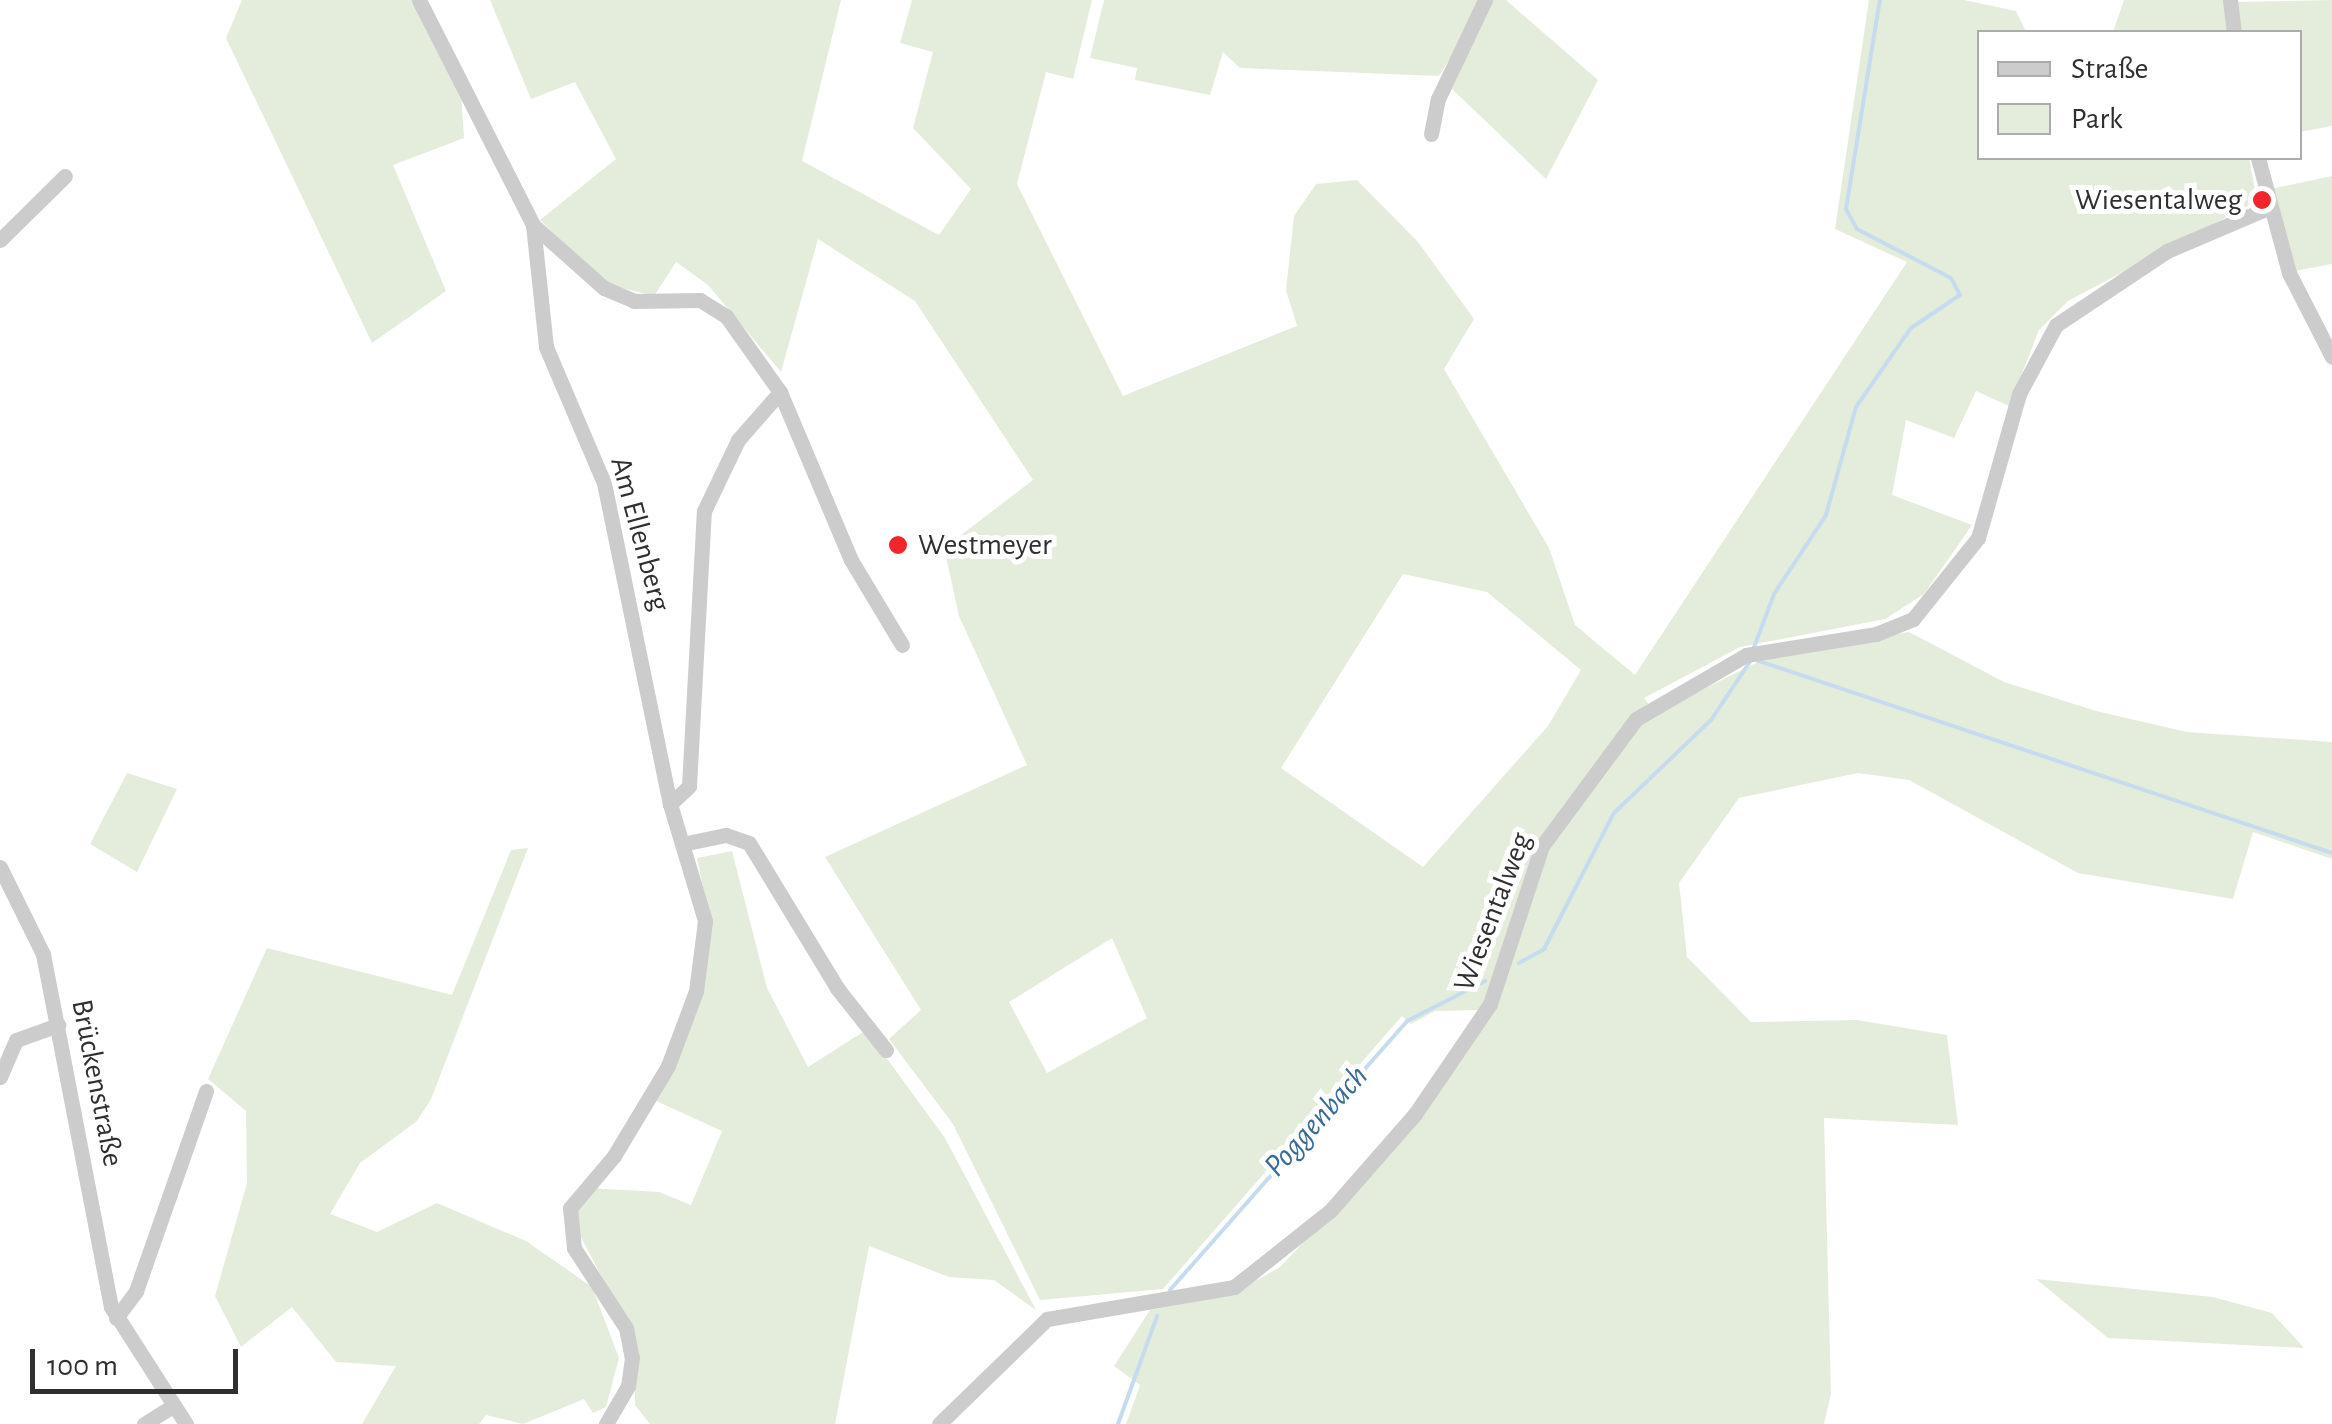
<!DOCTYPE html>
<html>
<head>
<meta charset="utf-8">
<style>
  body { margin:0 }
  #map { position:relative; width:2332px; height:1424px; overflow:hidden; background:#fff; font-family:"Alegreya Sans",sans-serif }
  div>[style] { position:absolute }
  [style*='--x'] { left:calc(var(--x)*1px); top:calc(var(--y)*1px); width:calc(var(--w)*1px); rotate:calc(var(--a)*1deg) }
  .green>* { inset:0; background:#e4eddb }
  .stream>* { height:4px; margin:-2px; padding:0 2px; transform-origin:2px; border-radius:2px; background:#c6dcee }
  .minor>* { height:15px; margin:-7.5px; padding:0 7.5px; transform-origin:7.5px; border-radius:7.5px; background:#ccc }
  .dots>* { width:28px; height:28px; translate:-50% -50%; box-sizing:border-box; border:5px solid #fff; border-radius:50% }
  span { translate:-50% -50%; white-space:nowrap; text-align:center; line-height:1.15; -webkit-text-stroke:10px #fff; paint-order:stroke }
  .poi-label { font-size:30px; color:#2f2f2f }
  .right { translate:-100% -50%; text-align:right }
  .left { translate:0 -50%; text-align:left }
  .street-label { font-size:30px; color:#2f2f2f }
  .water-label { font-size:32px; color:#376c96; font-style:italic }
  .legend { position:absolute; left:1977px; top:30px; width:325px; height:130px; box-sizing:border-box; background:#fff; border:2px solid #acacac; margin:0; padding:12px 18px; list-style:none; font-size:30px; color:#2f2f2f }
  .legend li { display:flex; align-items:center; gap:20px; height:50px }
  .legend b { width:50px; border:2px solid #acacac }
  .scale { position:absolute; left:30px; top:1349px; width:208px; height:45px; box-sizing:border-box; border:5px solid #2f2f2f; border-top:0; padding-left:12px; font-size:30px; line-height:35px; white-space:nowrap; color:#2f2f2f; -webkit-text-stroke:8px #fff; paint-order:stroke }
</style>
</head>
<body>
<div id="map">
  <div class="green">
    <i style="clip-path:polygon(242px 0,415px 0,461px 90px,464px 138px,393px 165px,446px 291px,372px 343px,226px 38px)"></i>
    <i style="clip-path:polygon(evenodd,490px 0,841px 0,802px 161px,939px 235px,971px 189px,913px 128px,933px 52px,900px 43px,912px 0,1092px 0,1073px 79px,1046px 72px,1017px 184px,1123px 396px,1297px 326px,1286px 290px,1294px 216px,1316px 184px,1357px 180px,1418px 242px,1474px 319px,1444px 369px,1549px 548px,1575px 625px,1635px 675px,1907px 262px,1835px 229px,1869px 0,1964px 0,2016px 11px,2026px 32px,1980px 32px,1980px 158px,2249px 158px,2257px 201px,2068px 301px,2039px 330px,2009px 406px,1976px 391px,1954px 438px,1906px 420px,1892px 495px,1972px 525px,1924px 594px,1885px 619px,1740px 647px,1644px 698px,1655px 713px,1768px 657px,1909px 632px,2004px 682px,2096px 711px,2187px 732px,2332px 742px,2332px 859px,2253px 832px,2233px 899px,2078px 873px,1909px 780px,1858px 773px,1739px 798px,1679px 883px,1687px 957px,1751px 1022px,1857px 1020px,1947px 1035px,1958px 1125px,1824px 1118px,1831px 1394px,1824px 1424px,1126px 1424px,1140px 1385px,1114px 1366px,1150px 1310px,1231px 1295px,1280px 1267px,1422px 1117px,1478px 1010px,1435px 1011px,1411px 1024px,1402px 1016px,1163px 1289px,1040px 1300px,953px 1124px,889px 1039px,921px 1010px,825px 857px,1027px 765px,959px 616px,944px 548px,1033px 480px,915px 301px,818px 239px,781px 372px,708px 285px,676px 262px,654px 296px,606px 284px,540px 220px,616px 159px,575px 82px,531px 99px,490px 0,1403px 574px,1487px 592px,1581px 670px,1548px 726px,1423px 867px,1281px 768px,1403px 574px,490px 0,1112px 938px,1147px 1018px,1047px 1073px,1009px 1002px,1112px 938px)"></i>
    <i style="clip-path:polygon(1104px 0,1478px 0,1478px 12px,1439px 76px,1240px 68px,1223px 52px,1210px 95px,1135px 80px,1137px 68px,1090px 58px)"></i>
    <i style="clip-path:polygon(1492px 0,1506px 0,1598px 80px,1546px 179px,1452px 89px)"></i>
    <i style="clip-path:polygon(2124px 0,2225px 0,2227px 32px,2113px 32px)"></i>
    <i style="clip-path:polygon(2332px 0,2332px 126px,2300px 132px,2300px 32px,2242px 32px,2236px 2px)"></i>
    <i style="clip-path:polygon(2332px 176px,2332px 264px,2295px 271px,2270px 189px)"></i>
    <i style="clip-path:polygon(127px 773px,177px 789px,137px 872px,90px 844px)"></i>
    <i style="clip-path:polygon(528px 848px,431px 1099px,417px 1121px,360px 1163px,330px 1214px,377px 1232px,437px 1203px,526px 1241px,592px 1287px,619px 1358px,606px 1407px,593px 1413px,584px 1399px,523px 1424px,486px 1415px,479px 1424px,362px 1424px,396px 1366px,336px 1362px,292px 1307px,241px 1347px,215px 1296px,247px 1183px,246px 1111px,208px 1079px,267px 948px,452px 995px,511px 850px)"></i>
    <i style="clip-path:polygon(732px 851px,767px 988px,808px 1067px,866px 1030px,945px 1138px,1036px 1310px,994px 1280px,949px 1277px,869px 1246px,835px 1424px,650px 1424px,635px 1405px,635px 1340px,576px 1228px,575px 1208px,588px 1188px,659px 1192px,691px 1205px,722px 1131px,654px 1100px,703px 993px,710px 922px,697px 858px)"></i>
    <i style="clip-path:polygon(2036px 1279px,2213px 1297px,2272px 1313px,2304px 1348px,2108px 1338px)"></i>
  </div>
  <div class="stream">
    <i style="--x:1753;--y:650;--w:60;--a:-69.4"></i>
    <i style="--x:1774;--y:594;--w:95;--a:-56.6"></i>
    <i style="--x:1826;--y:515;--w:112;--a:-74.5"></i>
    <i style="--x:1856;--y:407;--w:96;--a:-55.2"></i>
    <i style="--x:1911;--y:328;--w:59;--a:-34"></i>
    <i style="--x:1960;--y:295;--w:19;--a:-118"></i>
    <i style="--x:1951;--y:278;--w:106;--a:-152.5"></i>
    <i style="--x:1857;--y:229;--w:23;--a:-119"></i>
    <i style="--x:1846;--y:209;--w:212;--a:-80.8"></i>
    <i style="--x:1753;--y:659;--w:611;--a:18.52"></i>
    <i style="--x:1519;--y:963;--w:29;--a:-29"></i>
    <i style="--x:1544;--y:949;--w:153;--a:-62.8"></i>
    <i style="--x:1614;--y:813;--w:134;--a:-43.8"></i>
    <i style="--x:1711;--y:720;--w:72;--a:-56.3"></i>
    <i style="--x:1170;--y:1290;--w:359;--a:-48.6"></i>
    <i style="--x:1407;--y:1021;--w:88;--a:-27.1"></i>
    <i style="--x:1118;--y:1424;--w:115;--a:-70.1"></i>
  </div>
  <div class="minor">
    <i style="--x:419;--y:0;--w:252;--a:63.1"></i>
    <i style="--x:533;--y:225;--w:123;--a:83.9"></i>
    <i style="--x:546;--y:347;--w:148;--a:66.9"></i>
    <i style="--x:604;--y:483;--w:328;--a:78.4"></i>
    <i style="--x:670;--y:804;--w:122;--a:73.3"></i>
    <i style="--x:705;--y:921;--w:71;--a:97.3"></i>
    <i style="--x:696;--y:991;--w:80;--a:110.5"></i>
    <i style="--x:668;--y:1066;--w:105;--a:121"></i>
    <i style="--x:614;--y:1156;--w:68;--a:130.2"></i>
    <i style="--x:570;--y:1208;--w:40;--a:84.3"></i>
    <i style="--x:574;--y:1248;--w:95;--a:57"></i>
    <i style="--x:626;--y:1328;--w:31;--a:79"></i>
    <i style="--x:632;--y:1358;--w:28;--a:98"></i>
    <i style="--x:628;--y:1386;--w:44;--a:120.1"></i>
    <i style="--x:2230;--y:0;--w:32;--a:83"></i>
    <i style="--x:1431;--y:134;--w:36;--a:-79"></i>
    <i style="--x:1438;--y:99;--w:110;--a:-64.6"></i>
    <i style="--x:2258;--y:158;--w:119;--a:74.9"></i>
    <i style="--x:2289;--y:273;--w:94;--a:62.9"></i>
    <i style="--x:533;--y:225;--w:95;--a:41.6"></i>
    <i style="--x:604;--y:288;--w:33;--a:23"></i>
    <i style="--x:634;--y:301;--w:66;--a:-0.9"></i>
    <i style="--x:700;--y:300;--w:31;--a:32"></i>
    <i style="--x:726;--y:316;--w:93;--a:54.6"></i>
    <i style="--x:780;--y:392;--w:182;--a:67.1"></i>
    <i style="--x:851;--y:560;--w:99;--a:59"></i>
    <i style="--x:0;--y:240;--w:91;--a:-44.6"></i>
    <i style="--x:670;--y:804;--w:26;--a:-43"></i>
    <i style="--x:689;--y:786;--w:275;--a:-86.9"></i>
    <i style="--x:704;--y:511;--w:79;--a:-64.4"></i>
    <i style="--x:738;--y:440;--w:64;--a:-48.8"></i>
    <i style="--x:682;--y:844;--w:45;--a:-11.6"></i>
    <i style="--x:726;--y:835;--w:24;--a:19"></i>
    <i style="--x:749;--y:843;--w:170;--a:58.7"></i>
    <i style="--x:837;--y:988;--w:79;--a:51.7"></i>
    <i style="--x:0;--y:867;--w:97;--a:63.7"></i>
    <i style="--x:43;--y:954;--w:359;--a:79.1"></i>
    <i style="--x:111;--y:1307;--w:139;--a:57.3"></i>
    <i style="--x:0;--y:1077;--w:40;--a:-66.6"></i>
    <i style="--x:16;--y:1040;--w:45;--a:-19.7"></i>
    <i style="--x:116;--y:1318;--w:34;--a:-53"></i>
    <i style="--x:136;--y:1291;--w:212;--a:-70.7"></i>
    <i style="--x:144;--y:1424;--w:34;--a:-32"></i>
    <i style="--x:939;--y:1424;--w:151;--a:-44.2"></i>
    <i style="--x:1047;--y:1319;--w:190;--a:-9.7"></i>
    <i style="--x:1234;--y:1287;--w:122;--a:-38.4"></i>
    <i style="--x:1330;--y:1211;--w:129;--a:-48.8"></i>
    <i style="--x:1415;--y:1114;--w:133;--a:-55.7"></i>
    <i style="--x:1490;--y:1004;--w:166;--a:-71.8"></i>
    <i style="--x:1542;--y:846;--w:158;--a:-53.5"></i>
    <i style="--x:1636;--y:719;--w:127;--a:-30.2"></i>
    <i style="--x:1746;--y:655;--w:132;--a:-9.2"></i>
    <i style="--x:1876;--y:634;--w:40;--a:-22"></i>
    <i style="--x:1913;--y:619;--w:104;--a:-51.3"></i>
    <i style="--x:1978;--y:538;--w:150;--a:-74.1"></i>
    <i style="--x:2019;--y:394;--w:78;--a:-61.8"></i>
    <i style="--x:2056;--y:325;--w:133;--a:-33.7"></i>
    <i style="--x:2167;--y:251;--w:110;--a:-23.1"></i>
  </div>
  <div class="dots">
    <i style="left:2262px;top:200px;background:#f0262a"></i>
    <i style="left:898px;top:545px;background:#f0262a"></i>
  </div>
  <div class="poi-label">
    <span class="right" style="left:2242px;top:200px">Wiesentalweg</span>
    <span class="left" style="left:918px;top:545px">Westmeyer</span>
  </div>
  <div class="street-label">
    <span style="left:640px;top:534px;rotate:75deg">Am Ellenberg</span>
    <span style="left:1493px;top:912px;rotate:-69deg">Wiesentalweg</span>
    <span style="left:97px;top:1083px;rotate:79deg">Brückenstraße</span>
  </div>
  <div class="water-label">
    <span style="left:1316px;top:1121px;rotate:-48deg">Poggenbach</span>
  </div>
  <ul class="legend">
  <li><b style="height:12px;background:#ccc"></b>Straße</li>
  <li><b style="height:28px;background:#e4eddb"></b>Park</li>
  </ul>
  <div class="scale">100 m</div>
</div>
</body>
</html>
